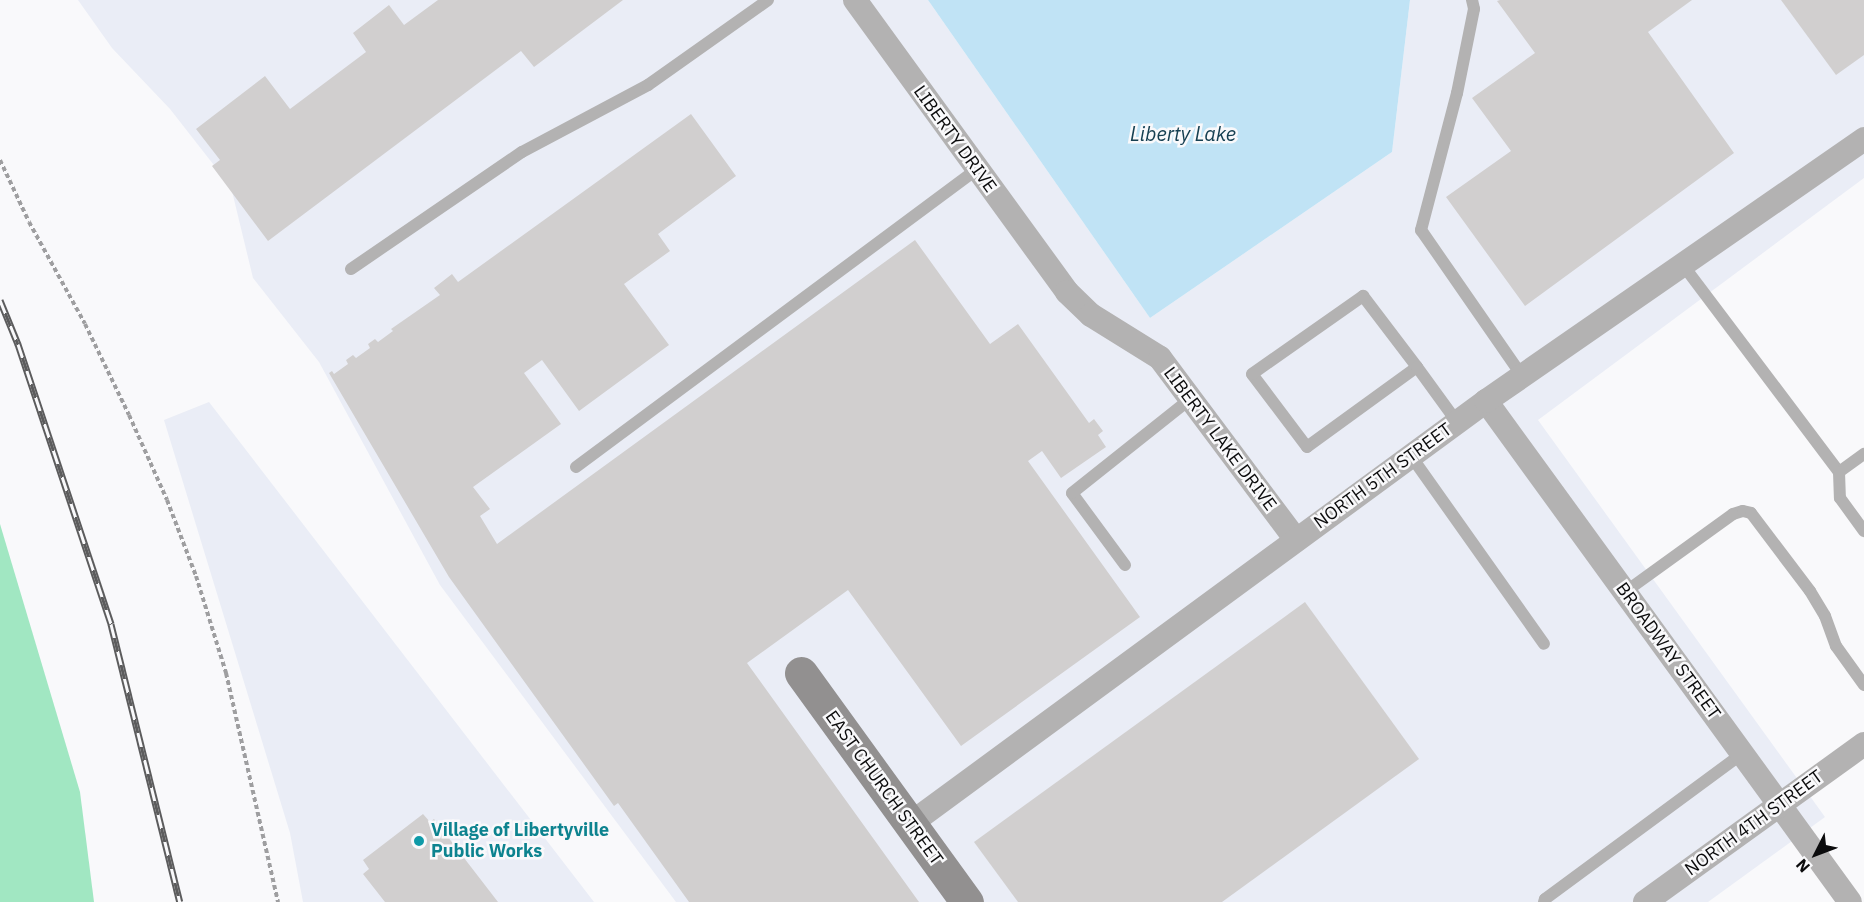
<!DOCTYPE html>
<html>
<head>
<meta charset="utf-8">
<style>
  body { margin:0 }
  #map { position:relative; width:1864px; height:902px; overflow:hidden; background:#f9f9fb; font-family:"IBM Plex Sans",sans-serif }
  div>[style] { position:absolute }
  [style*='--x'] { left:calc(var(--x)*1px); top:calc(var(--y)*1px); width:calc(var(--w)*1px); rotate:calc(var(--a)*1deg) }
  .built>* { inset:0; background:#eaedf6 }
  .green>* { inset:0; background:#a1e7c2 }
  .water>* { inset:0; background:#c0e3f5 }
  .building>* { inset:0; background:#d1cfcf }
  .path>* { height:4px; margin-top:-2px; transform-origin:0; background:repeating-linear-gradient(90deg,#9e9ea0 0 4.5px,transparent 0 7.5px) }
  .lane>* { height:12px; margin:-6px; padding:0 6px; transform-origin:6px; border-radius:6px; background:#b3b2b2 }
  .street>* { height:24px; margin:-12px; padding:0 12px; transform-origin:12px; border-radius:12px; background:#b3b2b2 }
  .secondary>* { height:33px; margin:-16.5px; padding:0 16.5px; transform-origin:16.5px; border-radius:16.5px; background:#929090 }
  .rail>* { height:7px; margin-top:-3.5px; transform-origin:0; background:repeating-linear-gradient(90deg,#f9f9fb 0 14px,#5c5c5d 0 28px); box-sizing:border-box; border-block:2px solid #5c5c5d }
  .dots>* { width:16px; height:16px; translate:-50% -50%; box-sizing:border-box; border:3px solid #f9f9fb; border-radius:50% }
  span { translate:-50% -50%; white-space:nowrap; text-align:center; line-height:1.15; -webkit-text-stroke:5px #f9f9fb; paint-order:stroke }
  .street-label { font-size:18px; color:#0c0c0d }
  .culture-label { font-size:18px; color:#0d838f; font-weight:700 }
  .left { translate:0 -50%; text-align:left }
  .water-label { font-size:20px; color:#164052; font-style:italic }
  .north { position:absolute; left:1786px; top:824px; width:60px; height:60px; -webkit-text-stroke:4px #f9f9fb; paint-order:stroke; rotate:228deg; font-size:16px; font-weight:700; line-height:24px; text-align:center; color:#0c0c0d }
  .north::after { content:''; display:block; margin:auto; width:21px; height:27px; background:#0c0c0d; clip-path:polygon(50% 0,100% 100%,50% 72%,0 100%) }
</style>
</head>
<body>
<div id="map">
  <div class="built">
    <i style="clip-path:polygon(78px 0,928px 0,1150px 318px,1392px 152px,1410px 0,1864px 0,1864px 178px,1538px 420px,1825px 817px,1708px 902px,676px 902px,440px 585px,319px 362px,253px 278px,231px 187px,170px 109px,112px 48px)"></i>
    <i style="clip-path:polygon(209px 402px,594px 902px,303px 902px,290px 833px,164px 420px)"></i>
  </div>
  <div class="green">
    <i style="clip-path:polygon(0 524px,80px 792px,94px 902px,0 902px)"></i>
  </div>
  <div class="water">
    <i style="clip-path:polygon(928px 0,1410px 0,1392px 152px,1150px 318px)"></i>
  </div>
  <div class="building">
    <i style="clip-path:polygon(438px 0,623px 0,534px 67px,521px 51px,268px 241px,212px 166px,220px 160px,196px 129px,265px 76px,290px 109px,366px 52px,353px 33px,389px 5px,404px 25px)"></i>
    <i style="clip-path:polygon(1500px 0,1692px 0,1648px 32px,1734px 153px,1525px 306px,1446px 197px,1511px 151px,1472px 98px,1535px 53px,1497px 1px)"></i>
    <i style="clip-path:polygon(1781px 0,1864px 0,1864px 55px,1836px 75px)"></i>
    <i style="clip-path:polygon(691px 114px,736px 176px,658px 234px,670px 251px,624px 284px,669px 345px,579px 411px,542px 360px,524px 373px,561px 424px,473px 487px,490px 509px,480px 516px,497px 544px,915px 240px,990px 344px,1018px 324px,1089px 423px,1094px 419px,1103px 431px,1098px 435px,1106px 447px,1061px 478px,1042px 451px,1028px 461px,1140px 617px,961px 746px,848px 590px,747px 663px,919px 902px,689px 902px,618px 803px,614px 806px,449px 577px,329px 373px,332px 371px,334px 374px,348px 364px,346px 360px,353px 355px,356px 358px,370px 348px,368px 344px,375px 339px,378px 342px,393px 331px,391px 329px,440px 295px,434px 288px,452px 274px,458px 282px)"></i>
    <i style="clip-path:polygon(1305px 602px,1419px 759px,1222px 902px,1018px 902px,974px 842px)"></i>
    <i style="clip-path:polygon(423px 814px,430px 822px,434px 819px,498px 902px,385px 902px,363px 874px,369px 869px,363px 860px)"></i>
  </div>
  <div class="path">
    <i style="--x:0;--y:160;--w:68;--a:64.9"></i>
    <i style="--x:29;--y:222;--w:116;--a:61.2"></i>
    <i style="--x:85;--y:324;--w:101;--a:64.2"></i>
    <i style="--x:129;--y:415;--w:93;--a:65.9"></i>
    <i style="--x:167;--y:500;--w:81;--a:69.1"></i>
    <i style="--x:196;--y:576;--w:102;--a:72.8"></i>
    <i style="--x:226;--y:673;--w:235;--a:77.2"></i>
  </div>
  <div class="lane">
    <i style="--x:1472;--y:0;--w:9;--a:77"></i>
    <i style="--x:1474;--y:9;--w:86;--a:101.4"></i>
    <i style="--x:1457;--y:93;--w:142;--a:104.7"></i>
    <i style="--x:1421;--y:230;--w:178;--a:55.3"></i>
    <i style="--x:1683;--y:265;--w:259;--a:53"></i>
    <i style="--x:1839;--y:472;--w:31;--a:-36"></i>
    <i style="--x:351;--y:269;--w:207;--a:-34.4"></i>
    <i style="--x:522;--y:152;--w:143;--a:-28"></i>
    <i style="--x:648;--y:85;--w:147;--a:-35.3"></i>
    <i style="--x:1417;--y:367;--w:136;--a:144"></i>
    <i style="--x:1307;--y:447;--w:91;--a:-127"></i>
    <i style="--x:1252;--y:374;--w:136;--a:-35.1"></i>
    <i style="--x:1363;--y:296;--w:89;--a:52.7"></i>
    <i style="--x:1417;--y:367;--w:68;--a:54"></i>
    <i style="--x:1411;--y:456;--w:230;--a:54.7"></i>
    <i style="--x:576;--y:467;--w:500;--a:-36.6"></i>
    <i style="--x:1839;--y:472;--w:26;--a:88"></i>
    <i style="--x:1840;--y:498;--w:41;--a:54"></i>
    <i style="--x:1125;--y:565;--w:89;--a:-126.4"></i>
    <i style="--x:1072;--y:493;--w:151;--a:-38.5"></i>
    <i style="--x:1625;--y:592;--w:133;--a:-35.8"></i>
    <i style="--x:1733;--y:514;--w:10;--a:-17"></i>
    <i style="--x:1743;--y:511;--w:8;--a:14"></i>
    <i style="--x:1751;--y:513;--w:98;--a:52.9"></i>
    <i style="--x:1810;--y:591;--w:29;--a:59"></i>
    <i style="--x:1825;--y:616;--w:32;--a:70"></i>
    <i style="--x:1836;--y:646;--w:48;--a:54.3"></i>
    <i style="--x:1544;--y:902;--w:3;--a:-72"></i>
    <i style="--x:1545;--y:899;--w:245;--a:-36.4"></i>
  </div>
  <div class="street">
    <i style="--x:855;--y:0;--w:361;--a:54"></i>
    <i style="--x:1067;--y:292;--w:33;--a:44"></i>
    <i style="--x:1091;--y:315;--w:81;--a:31.9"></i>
    <i style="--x:1160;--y:358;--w:227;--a:53.2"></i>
    <i style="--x:1486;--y:401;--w:619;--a:54"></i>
    <i style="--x:910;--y:824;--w:715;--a:-36.29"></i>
    <i style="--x:1486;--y:401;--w:460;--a:-34.7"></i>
    <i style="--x:1645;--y:902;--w:270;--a:-35.8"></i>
  </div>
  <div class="secondary">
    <i style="--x:801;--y:673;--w:283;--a:54.1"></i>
  </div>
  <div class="rail">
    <i style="--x:0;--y:300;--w:48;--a:67.8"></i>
    <i style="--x:18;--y:344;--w:295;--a:71.6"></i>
    <i style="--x:111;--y:624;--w:286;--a:76.1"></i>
  </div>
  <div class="dots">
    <i style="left:419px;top:841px;background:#0f9aa8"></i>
  </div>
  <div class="street-label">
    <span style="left:955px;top:139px;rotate:54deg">LIBERTY DRIVE</span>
    <span style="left:1220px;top:439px;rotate:53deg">LIBERTY LAKE DRIVE</span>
    <span style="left:1383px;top:476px;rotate:-36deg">NORTH 5TH STREET</span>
    <span style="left:1668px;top:651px;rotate:54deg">BROADWAY STREET</span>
    <span style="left:884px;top:788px;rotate:54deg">EAST CHURCH STREET</span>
    <span style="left:1754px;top:823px;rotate:-36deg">NORTH 4TH STREET</span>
  </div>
  <div class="culture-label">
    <span class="left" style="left:431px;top:841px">Village of Libertyville<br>Public Works</span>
  </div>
  <div class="water-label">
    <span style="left:1183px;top:133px">Liberty Lake</span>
  </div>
  <div class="north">N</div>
</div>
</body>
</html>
